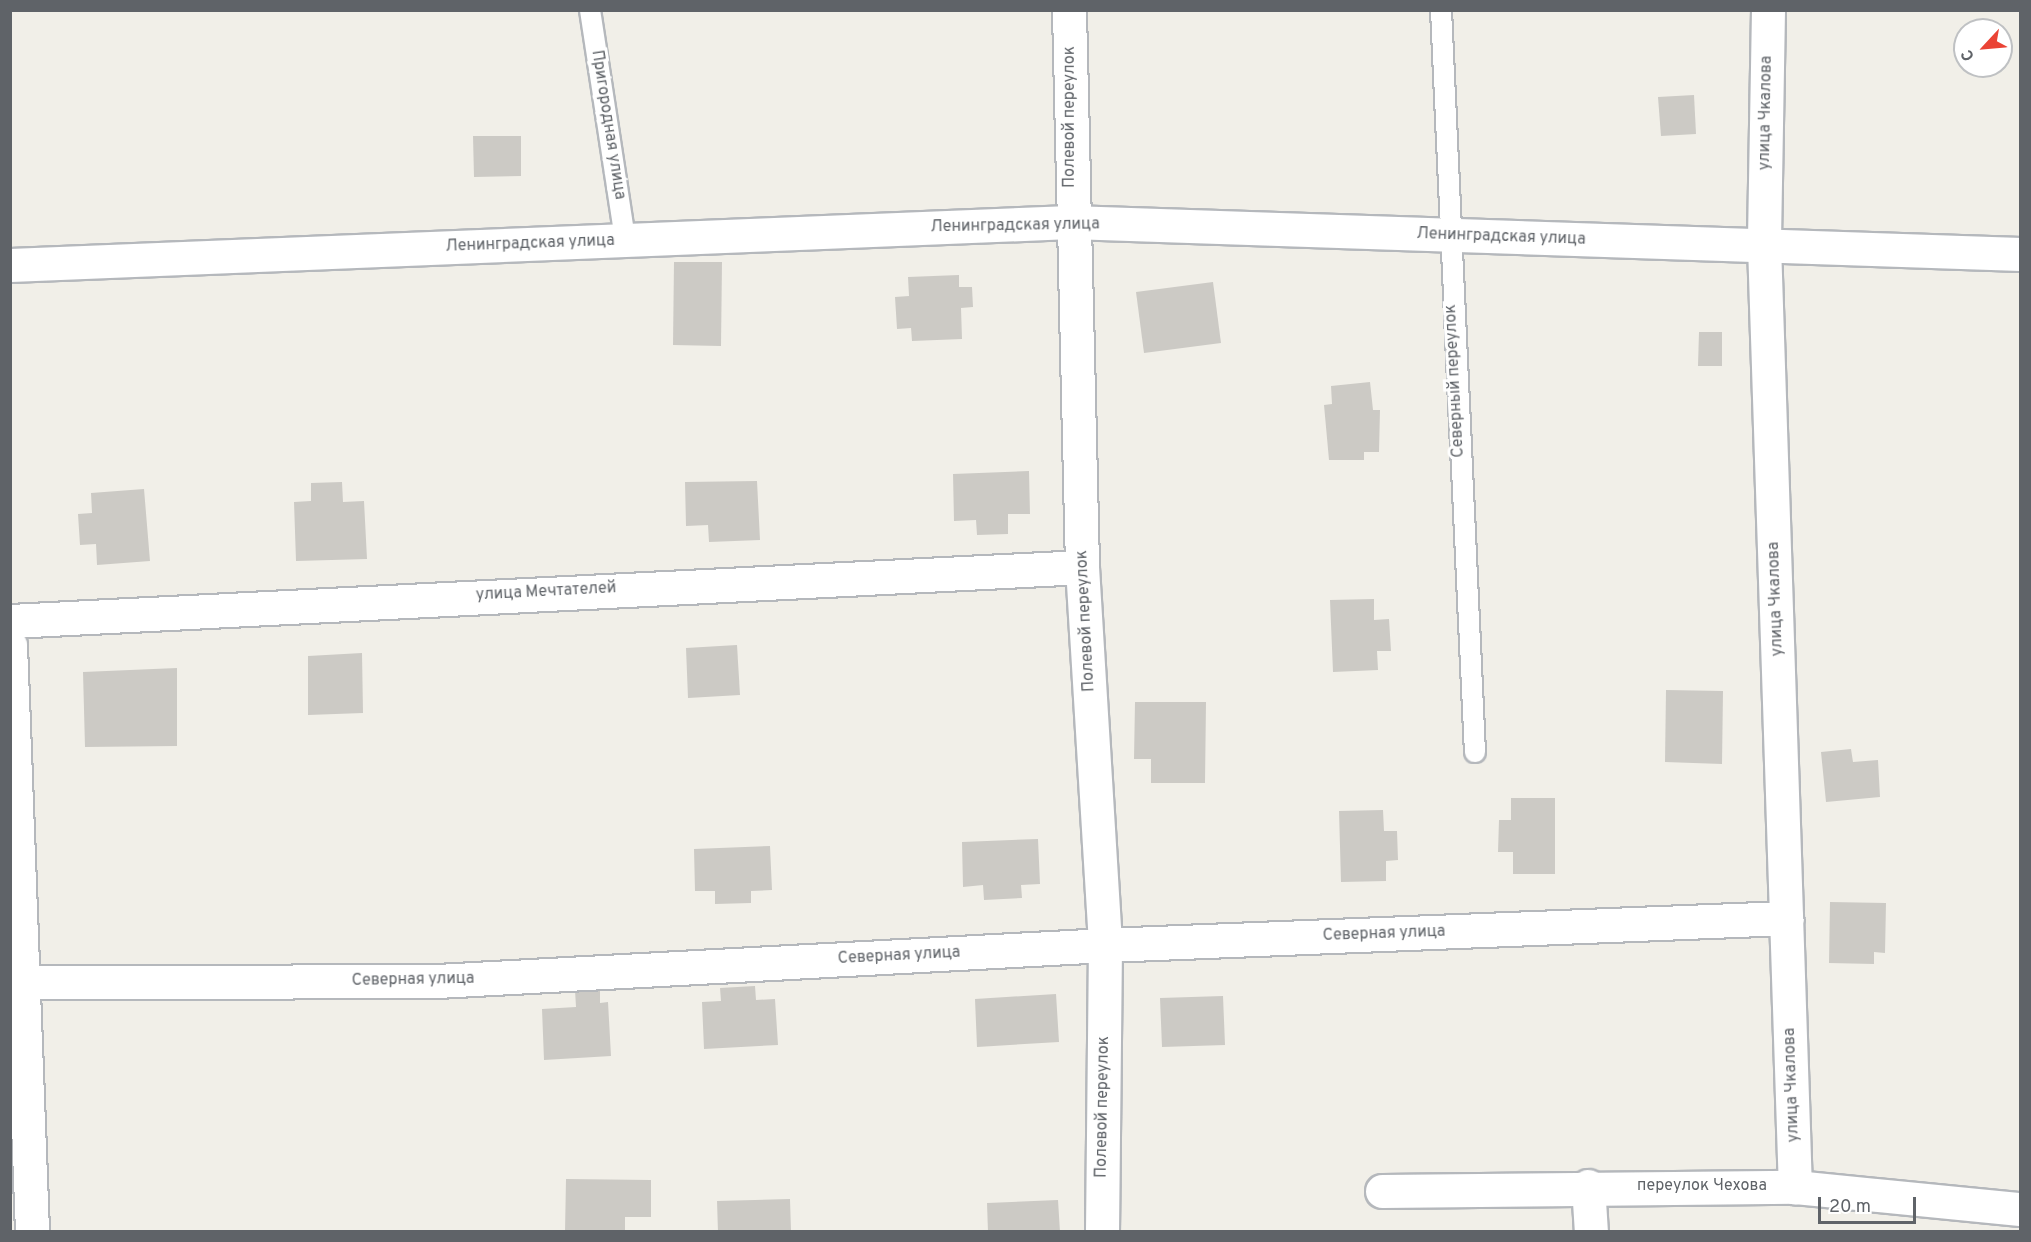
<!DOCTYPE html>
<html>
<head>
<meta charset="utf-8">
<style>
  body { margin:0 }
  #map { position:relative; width:2031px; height:1242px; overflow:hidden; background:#f1efe8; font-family:Overpass,sans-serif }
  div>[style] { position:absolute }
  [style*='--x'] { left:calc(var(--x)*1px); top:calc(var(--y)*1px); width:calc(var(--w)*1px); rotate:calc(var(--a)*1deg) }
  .building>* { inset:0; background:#cccac5 }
  .roads { filter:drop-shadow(2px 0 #b5b8bc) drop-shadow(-2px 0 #b5b8bc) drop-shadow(0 2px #b5b8bc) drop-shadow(0 -2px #b5b8bc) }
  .lane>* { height:20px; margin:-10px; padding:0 10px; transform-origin:10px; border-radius:10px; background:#fff }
  .street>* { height:33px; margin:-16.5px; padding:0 16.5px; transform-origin:16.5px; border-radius:16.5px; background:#fff }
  span { translate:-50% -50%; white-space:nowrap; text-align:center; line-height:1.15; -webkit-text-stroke:6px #fff; paint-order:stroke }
  .street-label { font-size:16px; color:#5f6368 }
  .frame { position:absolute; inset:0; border:12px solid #5f6368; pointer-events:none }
  .north { position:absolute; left:1953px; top:18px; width:60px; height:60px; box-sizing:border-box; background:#fff; border:2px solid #bfc1c3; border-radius:50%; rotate:244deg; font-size:16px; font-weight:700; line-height:24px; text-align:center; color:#5f6368 }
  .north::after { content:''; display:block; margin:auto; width:21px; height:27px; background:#ea4335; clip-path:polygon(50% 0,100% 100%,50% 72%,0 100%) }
  .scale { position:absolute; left:1818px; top:1197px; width:98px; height:27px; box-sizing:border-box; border:3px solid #5f6368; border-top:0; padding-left:8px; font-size:18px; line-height:21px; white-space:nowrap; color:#5f6368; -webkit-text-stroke:4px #fff; paint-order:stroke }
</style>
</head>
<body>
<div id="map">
  <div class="building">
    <i style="clip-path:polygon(1694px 95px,1696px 134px,1661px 136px,1658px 97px)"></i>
    <i style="clip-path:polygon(473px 136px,521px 136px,521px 176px,474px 177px)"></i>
    <i style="clip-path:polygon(674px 262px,722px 262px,721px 346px,673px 345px)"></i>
    <i style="clip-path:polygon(959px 275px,959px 287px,972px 287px,973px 307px,961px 308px,962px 339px,912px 341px,911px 328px,897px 329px,895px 297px,909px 296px,908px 277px)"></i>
    <i style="clip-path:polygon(1213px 282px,1221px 343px,1144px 353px,1136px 292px)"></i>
    <i style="clip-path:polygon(1699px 332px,1722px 332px,1722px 366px,1698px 366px)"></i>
    <i style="clip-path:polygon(1370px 382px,1373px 410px,1380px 410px,1379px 452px,1364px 452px,1364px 460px,1329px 460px,1324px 405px,1332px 404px,1331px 386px)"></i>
    <i style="clip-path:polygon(1029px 471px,1030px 514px,1008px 514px,1008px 534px,977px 535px,976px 520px,954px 521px,953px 474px)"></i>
    <i style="clip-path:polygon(757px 481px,760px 540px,709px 542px,708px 525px,686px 526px,685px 482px)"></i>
    <i style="clip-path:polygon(342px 482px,343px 502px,364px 501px,367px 559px,296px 561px,294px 502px,311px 501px,311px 483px)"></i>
    <i style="clip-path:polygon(144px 489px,150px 561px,97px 565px,96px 544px,80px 545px,78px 514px,92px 513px,91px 493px)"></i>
    <i style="clip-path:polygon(1374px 599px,1374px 620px,1389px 619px,1391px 651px,1377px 651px,1378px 670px,1333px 672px,1330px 600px)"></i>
    <i style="clip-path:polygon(737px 645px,740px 695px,688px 698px,686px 648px)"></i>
    <i style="clip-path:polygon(362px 653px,363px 713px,308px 715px,308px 656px)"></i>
    <i style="clip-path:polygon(177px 668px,177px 746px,85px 747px,83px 672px)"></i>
    <i style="clip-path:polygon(1666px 690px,1723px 691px,1722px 764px,1665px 762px)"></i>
    <i style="clip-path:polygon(1135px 702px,1206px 702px,1205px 783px,1151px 783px,1151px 759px,1134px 759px)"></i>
    <i style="clip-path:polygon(1851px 749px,1853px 762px,1878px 760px,1880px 797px,1826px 802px,1821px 752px)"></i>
    <i style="clip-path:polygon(1511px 798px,1555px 798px,1555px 874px,1513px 874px,1513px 852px,1498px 852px,1499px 820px,1511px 820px)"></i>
    <i style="clip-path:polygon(1383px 810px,1384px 831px,1397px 831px,1398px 860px,1386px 861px,1386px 881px,1341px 882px,1339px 811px)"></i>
    <i style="clip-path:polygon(1038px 839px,1040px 884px,1021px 885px,1022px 898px,984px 900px,983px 885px,963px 887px,962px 842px)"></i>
    <i style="clip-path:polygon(770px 846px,772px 890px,751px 891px,751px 903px,715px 904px,715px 891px,695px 891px,694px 849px)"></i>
    <i style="clip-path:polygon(1830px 902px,1886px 903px,1885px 953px,1874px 952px,1874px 964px,1829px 963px)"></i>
    <i style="clip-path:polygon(755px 986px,756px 1000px,775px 999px,778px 1045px,704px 1049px,702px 1002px,721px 1001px,720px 988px)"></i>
    <i style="clip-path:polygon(600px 989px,600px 1003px,608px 1002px,611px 1056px,544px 1060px,542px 1009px,576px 1007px,575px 990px)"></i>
    <i style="clip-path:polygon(1056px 994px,1059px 1042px,977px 1047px,975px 999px)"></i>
    <i style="clip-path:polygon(1223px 996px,1225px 1045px,1162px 1047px,1160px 998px)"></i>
    <i style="clip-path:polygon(566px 1179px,651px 1180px,651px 1217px,625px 1217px,625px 1232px,565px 1232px)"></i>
    <i style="clip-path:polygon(790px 1199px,791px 1232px,718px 1232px,717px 1201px)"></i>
    <i style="clip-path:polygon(1058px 1200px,1060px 1232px,988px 1232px,987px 1203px)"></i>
  </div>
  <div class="roads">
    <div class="lane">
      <i style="--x:590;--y:10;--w:233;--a:81.3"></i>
      <i style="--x:1441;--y:10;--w:743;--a:87.38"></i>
    </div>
    <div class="street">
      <i style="--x:1069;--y:10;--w:557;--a:88.66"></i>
      <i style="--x:1082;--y:567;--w:379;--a:86.5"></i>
      <i style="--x:1105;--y:945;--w:287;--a:90.6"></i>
      <i style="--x:1768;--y:10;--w:235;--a:91"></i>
      <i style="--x:1764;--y:245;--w:943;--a:88.12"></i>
      <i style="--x:10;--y:265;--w:1061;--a:-2.32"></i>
      <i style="--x:1070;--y:222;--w:951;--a:1.93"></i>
      <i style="--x:10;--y:621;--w:1073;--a:-2.88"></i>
      <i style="--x:10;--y:645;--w:587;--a:87.85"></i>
      <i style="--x:10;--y:982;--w:427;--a:-0.1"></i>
      <i style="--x:437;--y:981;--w:669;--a:-3.08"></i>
      <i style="--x:1105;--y:945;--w:682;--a:-2.27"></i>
      <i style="--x:1588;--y:1186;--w:46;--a:86.3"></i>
      <i style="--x:1382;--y:1191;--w:413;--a:-0.6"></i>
      <i style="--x:1795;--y:1187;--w:226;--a:5.6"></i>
    </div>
  </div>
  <div class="street-label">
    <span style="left:1766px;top:113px;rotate:-89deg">улица Чкалова</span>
    <span style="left:1070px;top:117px;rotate:-90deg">Полевой переулок</span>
    <span style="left:608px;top:125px;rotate:81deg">Пригородная улица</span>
    <span style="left:1015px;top:226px;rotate:-1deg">Ленинградская улица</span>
    <span style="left:1501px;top:237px;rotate:2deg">Ленинградская улица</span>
    <span style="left:530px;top:244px;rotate:-2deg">Ленинградская улица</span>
    <span style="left:1455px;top:381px;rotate:-93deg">Северный переулок</span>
    <span style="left:546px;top:592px;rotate:-3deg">улица Мечтателей</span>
    <span style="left:1776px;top:599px;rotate:-92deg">улица Чкалова</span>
    <span style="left:1086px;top:621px;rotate:-93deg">Полевой переулок</span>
    <span style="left:1384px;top:934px;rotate:-2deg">Северная улица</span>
    <span style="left:899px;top:956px;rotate:-3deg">Северная улица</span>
    <span style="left:413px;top:980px;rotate:-1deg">Северная улица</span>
    <span style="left:1792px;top:1085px;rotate:-92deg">улица Чкалова</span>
    <span style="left:1103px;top:1107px;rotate:-89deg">Полевой переулок</span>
    <span style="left:1702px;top:1186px">переулок Чехова</span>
  </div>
  <div class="frame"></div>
  <div class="north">С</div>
  <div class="scale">20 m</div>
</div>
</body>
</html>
